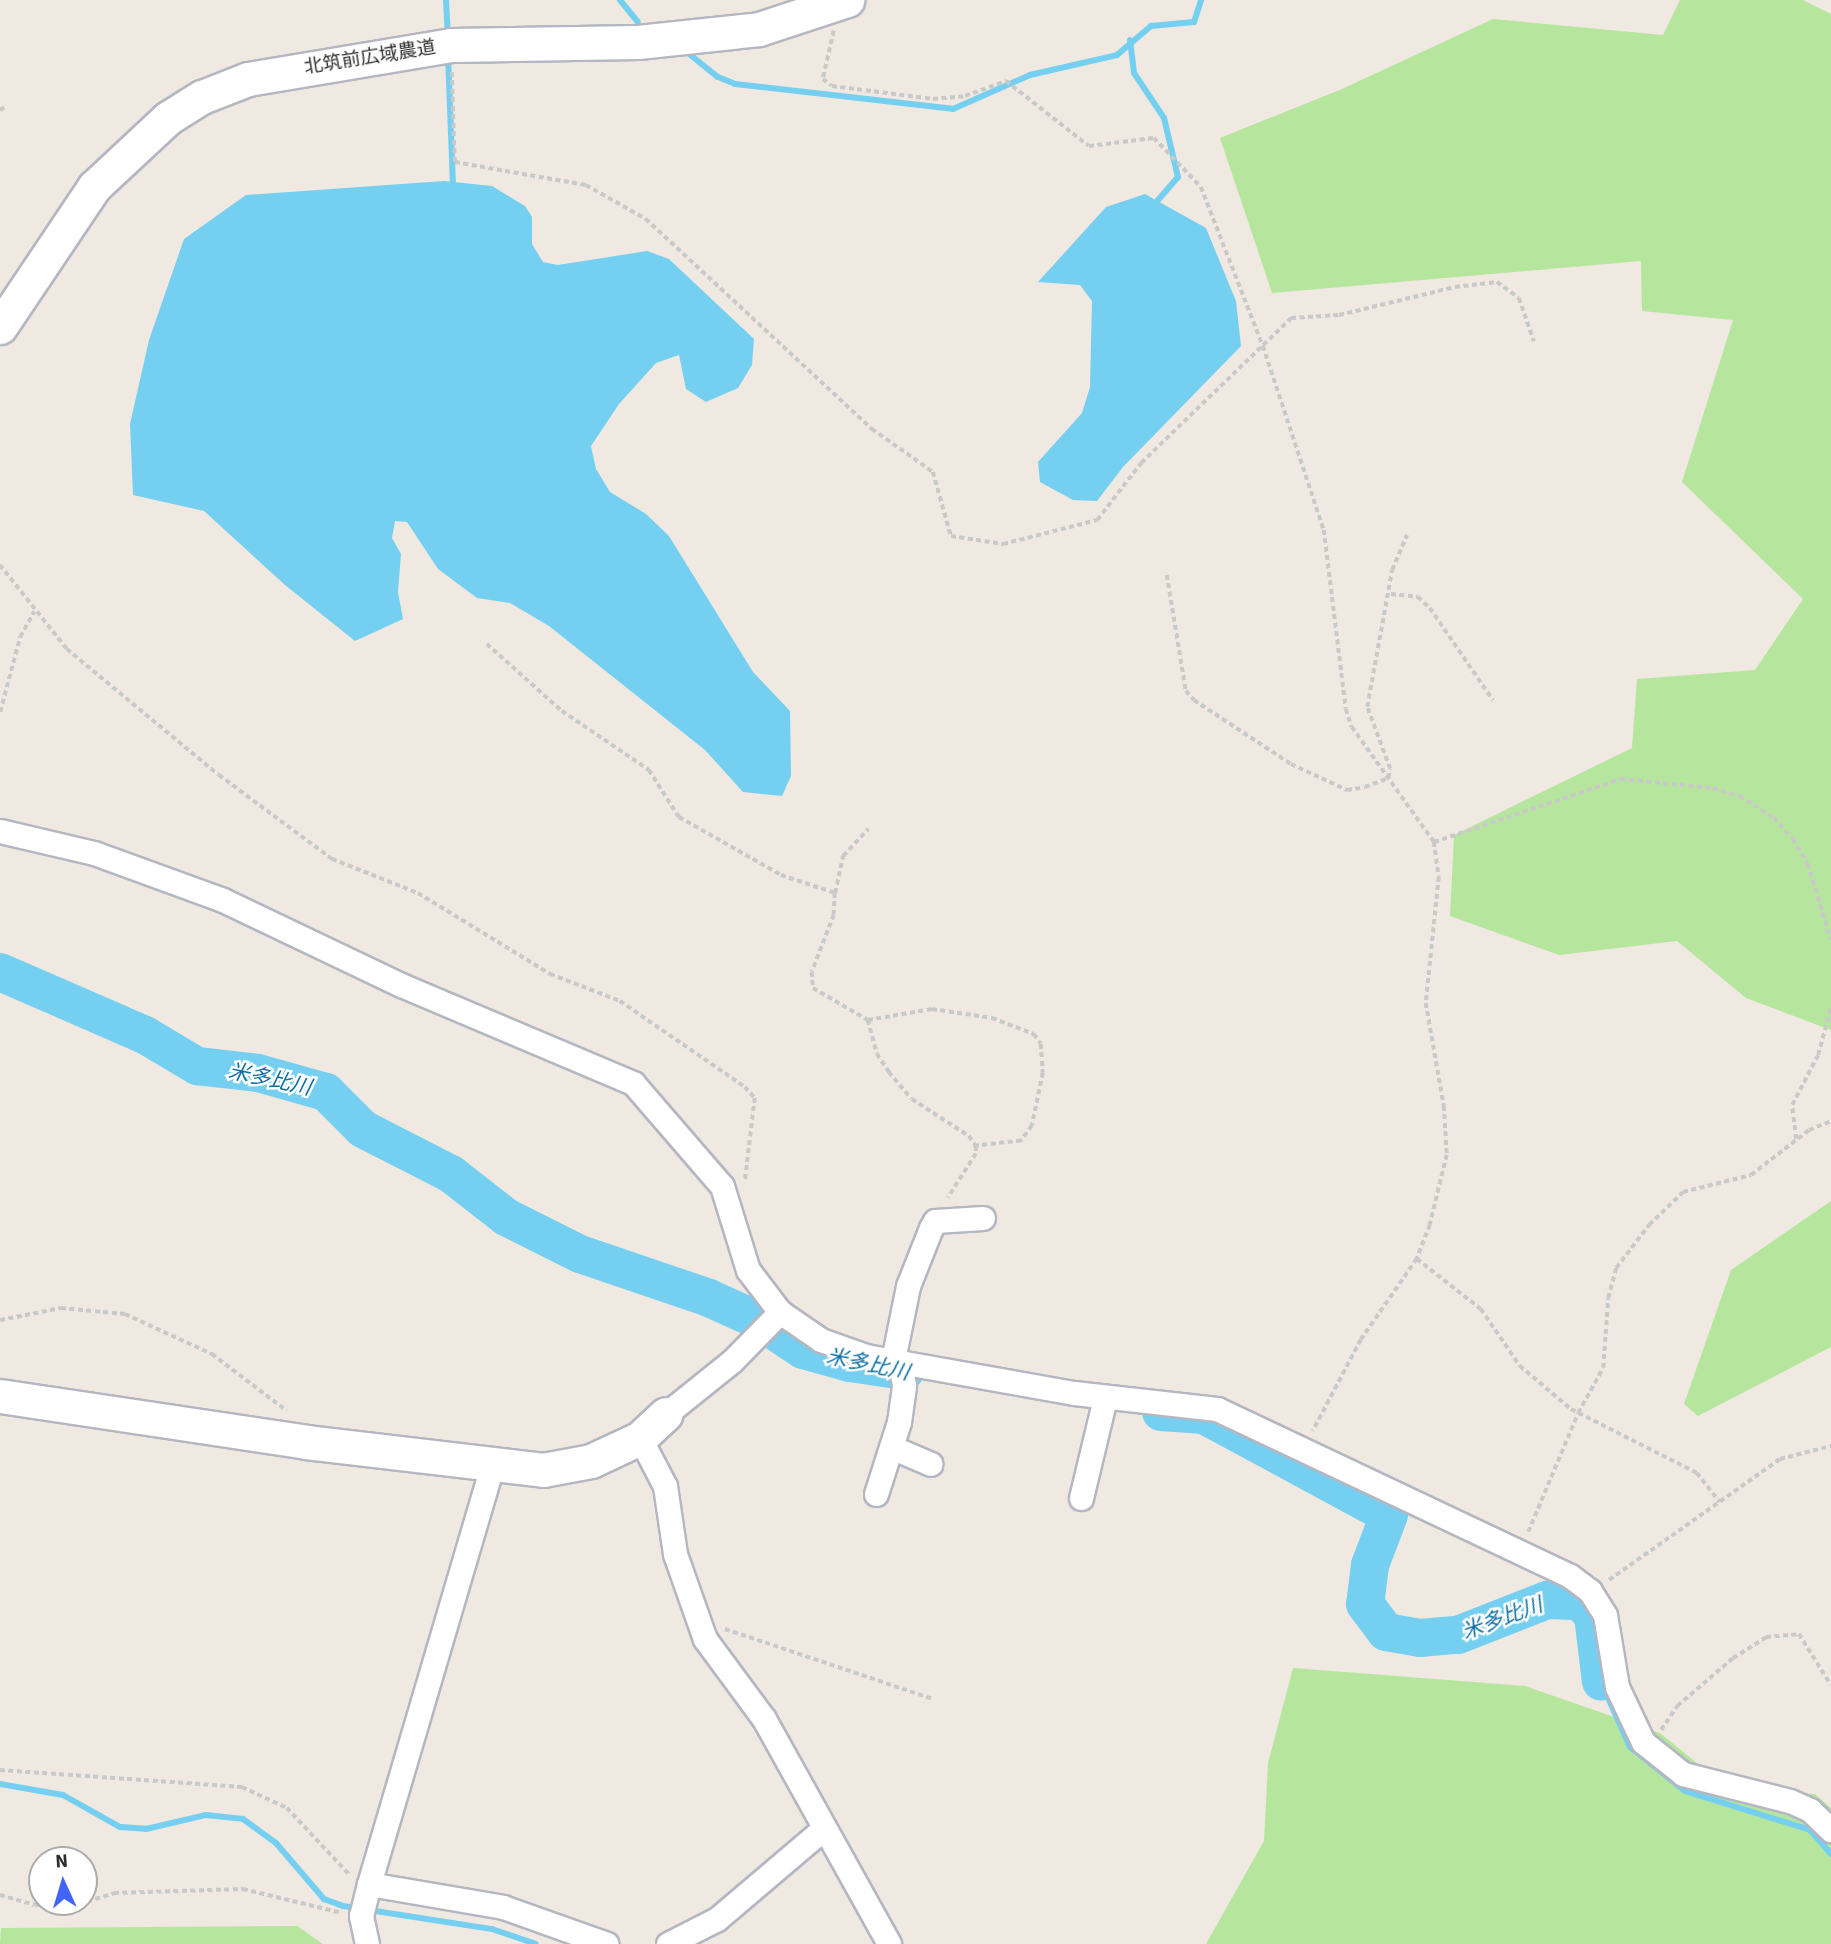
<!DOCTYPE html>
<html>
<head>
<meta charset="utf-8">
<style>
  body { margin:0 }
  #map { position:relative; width:1831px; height:1944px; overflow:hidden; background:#efe9e1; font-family:"Source Sans 3","Noto Sans JP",sans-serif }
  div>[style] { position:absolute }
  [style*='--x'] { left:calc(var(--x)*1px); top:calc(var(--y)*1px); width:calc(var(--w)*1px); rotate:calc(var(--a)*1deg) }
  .green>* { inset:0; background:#b6e59e }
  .water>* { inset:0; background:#75cff0 }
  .stream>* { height:6px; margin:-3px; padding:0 3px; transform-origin:3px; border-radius:3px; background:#75cff0 }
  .river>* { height:38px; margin:-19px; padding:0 19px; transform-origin:19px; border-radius:19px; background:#75cff0 }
  .path>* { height:3.5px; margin-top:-1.75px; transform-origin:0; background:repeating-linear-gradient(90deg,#c9c9c9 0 5px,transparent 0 8.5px) }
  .roads { filter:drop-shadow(2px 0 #b4b7c1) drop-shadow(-2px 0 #b4b7c1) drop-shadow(0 2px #b4b7c1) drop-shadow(0 -2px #b4b7c1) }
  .street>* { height:23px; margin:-11.5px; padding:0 11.5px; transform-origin:11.5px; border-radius:11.5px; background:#fff }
  .secondary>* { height:33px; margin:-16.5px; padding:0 16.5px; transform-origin:16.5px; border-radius:16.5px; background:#fff }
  span { translate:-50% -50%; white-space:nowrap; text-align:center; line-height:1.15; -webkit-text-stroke:5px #fff; paint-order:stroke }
  .street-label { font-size:19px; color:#2e2e2e }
  .water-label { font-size:21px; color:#0d6fa3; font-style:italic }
  .north { position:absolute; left:28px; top:1846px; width:70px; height:70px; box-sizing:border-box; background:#fff; border:2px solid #ababab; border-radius:50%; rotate:356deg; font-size:19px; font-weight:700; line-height:28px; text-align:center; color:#2e2e2e }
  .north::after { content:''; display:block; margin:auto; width:24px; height:32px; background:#4264fb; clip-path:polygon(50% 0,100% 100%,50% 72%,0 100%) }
</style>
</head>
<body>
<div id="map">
  <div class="green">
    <i style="clip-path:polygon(1680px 0,1803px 0,1831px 14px,1831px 1030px,1746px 998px,1677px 941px,1559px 955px,1450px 916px,1454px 835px,1632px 748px,1637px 679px,1755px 670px,1803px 599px,1682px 482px,1733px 320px,1642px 311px,1641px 261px,1272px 293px,1220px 138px,1342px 89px,1493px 19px,1663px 35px)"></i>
    <i style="clip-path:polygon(1831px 1201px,1831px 1347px,1698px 1416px,1684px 1404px,1731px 1270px)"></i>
    <i style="clip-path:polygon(1293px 1668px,1525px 1686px,1660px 1733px,1730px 1790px,1815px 1794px,1831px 1808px,1831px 1944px,1206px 1944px,1264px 1841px,1268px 1763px)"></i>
    <i style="clip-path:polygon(297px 1926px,323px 1944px,0 1944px,1px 1928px)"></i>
  </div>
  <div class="water">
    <i style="clip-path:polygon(444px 181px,492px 186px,525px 206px,532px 217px,532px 244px,543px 262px,558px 265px,647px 251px,669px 259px,754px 339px,752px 365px,738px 388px,706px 402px,686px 389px,679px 355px,656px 363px,619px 404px,591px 446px,596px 469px,610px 492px,646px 514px,669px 536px,753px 672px,790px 711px,791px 776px,782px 796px,743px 792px,705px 750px,549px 626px,510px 603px,477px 598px,438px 569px,407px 522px,395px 521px,392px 538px,401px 554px,398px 592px,403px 619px,355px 641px,285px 585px,204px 511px,133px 495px,130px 424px,149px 340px,184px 239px,246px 195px)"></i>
    <i style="clip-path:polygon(1145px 194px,1206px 228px,1236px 301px,1241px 346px,1123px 467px,1097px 501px,1073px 500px,1040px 482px,1038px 462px,1082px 413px,1090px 387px,1092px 301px,1080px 285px,1038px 282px,1106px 207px)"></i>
  </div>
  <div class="stream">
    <i style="--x:446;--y:0;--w:34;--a:87"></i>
    <i style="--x:620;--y:0;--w:28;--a:51"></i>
    <i style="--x:1130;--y:40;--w:33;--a:83"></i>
    <i style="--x:1134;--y:73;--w:54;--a:56.3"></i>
    <i style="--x:1164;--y:118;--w:61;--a:76.7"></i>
    <i style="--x:1178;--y:177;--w:37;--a:131"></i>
    <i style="--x:688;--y:53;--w:38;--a:39"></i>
    <i style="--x:718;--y:77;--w:18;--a:22"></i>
    <i style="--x:735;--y:84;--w:219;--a:6.5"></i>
    <i style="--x:953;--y:109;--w:84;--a:-23.8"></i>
    <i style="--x:1030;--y:75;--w:89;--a:-12.9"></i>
    <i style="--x:1117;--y:55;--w:45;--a:-40.5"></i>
    <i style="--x:1151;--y:26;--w:43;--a:-5.3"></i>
    <i style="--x:1194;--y:22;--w:23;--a:-72"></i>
    <i style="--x:448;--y:55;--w:133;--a:87.8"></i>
    <i style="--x:1601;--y:1682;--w:71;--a:66"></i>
    <i style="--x:1630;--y:1747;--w:70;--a:38.7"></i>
    <i style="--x:1685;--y:1791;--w:131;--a:17.3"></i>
    <i style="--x:1810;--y:1830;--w:32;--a:49"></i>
    <i style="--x:0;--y:1784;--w:64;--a:9.9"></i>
    <i style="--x:63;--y:1795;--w:65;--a:29.3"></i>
    <i style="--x:120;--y:1827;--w:26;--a:4"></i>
    <i style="--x:146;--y:1829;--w:62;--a:-13.1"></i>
    <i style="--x:206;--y:1815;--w:37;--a:6"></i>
    <i style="--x:243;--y:1819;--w:41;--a:36"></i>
    <i style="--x:276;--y:1843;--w:74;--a:49.4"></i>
    <i style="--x:324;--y:1899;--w:20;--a:20"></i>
    <i style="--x:343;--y:1906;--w:151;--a:8.8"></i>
    <i style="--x:492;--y:1929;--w:46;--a:18.8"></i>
  </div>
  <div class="river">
    <i style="--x:0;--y:972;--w:158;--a:23.5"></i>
    <i style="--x:145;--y:1035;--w:61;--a:30.8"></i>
    <i style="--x:197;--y:1066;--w:61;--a:6.5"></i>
    <i style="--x:258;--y:1073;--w:71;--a:15.6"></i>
    <i style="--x:326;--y:1092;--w:52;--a:45"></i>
    <i style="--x:363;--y:1129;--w:99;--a:27.1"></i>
    <i style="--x:451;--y:1174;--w:70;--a:38"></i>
    <i style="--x:506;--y:1217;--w:83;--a:26.6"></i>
    <i style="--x:580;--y:1254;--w:136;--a:18.8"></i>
    <i style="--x:709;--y:1298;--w:54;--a:24.2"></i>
    <i style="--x:758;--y:1320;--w:54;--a:33.7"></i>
    <i style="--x:803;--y:1350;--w:49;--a:15.5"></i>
    <i style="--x:850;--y:1363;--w:56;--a:8.3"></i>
    <i style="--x:1161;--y:1412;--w:43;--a:4"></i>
    <i style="--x:1204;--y:1415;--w:210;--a:28.4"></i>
    <i style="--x:1389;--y:1515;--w:53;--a:110.8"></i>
    <i style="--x:1370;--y:1565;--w:39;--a:97"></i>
    <i style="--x:1365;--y:1604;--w:35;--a:53"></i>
    <i style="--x:1386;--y:1632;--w:35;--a:10"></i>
    <i style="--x:1420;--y:1638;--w:38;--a:-5"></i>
    <i style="--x:1458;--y:1635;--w:96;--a:-21.5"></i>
    <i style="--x:1547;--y:1600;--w:33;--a:2"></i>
    <i style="--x:1580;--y:1601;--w:20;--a:49"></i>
    <i style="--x:1593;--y:1616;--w:66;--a:83.1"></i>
  </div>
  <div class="path">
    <i style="--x:834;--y:31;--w:49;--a:102.9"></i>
    <i style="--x:823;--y:79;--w:11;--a:38"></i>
    <i style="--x:832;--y:86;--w:102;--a:7.3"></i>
    <i style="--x:933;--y:99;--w:32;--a:-5"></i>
    <i style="--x:965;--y:96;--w:44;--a:-20.1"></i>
    <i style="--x:1006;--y:81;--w:105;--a:38.1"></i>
    <i style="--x:1089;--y:146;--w:65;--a:-7"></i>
    <i style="--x:1154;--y:138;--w:68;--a:46.2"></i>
    <i style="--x:1201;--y:187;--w:171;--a:68.7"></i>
    <i style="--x:1263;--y:346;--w:194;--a:71.7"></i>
    <i style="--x:1324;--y:530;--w:180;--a:83"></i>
    <i style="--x:1346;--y:709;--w:19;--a:72"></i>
    <i style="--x:1352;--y:727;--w:141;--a:54.5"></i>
    <i style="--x:1434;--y:842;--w:35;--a:82"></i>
    <i style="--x:1439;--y:877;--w:127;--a:95.9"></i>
    <i style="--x:1426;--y:1003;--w:105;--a:80.1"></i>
    <i style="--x:1444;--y:1106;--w:49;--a:86.5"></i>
    <i style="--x:1447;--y:1155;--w:72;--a:103.7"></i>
    <i style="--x:1430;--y:1225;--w:36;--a:111"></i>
    <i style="--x:1417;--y:1259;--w:98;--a:124.7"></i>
    <i style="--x:1361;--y:1340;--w:103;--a:117.8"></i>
    <i style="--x:452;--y:72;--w:90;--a:88.1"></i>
    <i style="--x:455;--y:162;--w:133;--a:10"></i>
    <i style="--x:586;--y:185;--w:69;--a:29.5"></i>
    <i style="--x:646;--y:219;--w:309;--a:42.9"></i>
    <i style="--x:872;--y:429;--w:75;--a:35.2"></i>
    <i style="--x:933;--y:472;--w:66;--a:74.3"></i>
    <i style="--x:951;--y:536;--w:53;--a:8.7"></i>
    <i style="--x:1003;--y:544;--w:97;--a:-14.3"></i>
    <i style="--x:1097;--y:520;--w:72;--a:-52.3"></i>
    <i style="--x:1141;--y:463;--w:209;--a:-44"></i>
    <i style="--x:1291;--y:318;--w:48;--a:-3.6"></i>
    <i style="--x:1339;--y:315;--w:119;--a:-13.6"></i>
    <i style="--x:1455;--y:287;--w:42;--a:-6.8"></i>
    <i style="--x:1497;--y:282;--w:27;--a:36"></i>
    <i style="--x:1519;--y:298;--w:46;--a:70.8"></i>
    <i style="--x:0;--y:110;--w:6;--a:-31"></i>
    <i style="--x:0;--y:565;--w:107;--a:51.4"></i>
    <i style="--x:67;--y:649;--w:197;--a:39.7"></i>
    <i style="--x:219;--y:775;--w:141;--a:36.6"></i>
    <i style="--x:332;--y:859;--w:92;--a:21.6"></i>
    <i style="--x:418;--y:893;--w:155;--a:31.5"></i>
    <i style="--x:550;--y:974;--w:75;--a:21.1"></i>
    <i style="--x:620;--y:1001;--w:152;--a:34.5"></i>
    <i style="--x:745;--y:1087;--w:15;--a:48"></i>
    <i style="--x:755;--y:1098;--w:85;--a:96.8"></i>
    <i style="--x:1167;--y:575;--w:118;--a:80.7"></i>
    <i style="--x:1186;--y:691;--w:12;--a:48"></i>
    <i style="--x:1194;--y:700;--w:116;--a:33.4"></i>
    <i style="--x:1291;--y:764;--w:62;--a:24.9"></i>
    <i style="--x:1347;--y:790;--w:18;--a:-9"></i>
    <i style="--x:1365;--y:787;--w:25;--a:-21"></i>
    <i style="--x:1388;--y:778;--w:9;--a:-77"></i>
    <i style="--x:1390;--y:769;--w:66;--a:-110.4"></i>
    <i style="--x:1367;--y:707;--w:139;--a:-79.7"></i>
    <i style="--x:1392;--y:570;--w:38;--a:-67"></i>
    <i style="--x:1391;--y:594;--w:27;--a:6"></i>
    <i style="--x:1418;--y:597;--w:16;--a:43"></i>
    <i style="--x:1430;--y:608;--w:112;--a:55.6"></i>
    <i style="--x:487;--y:644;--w:101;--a:41.8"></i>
    <i style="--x:562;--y:711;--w:105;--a:34.1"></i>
    <i style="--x:649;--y:770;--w:56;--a:57.4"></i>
    <i style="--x:679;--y:817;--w:117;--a:29.6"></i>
    <i style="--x:781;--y:875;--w:57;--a:18.4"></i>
    <i style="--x:835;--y:893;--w:22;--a:93"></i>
    <i style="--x:834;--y:915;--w:61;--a:111.1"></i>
    <i style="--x:812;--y:972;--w:16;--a:86"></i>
    <i style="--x:813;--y:988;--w:64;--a:30.2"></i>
    <i style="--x:868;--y:1020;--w:35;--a:75"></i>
    <i style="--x:877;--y:1054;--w:22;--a:56"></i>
    <i style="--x:889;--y:1072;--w:35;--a:50"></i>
    <i style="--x:912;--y:1099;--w:68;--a:33"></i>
    <i style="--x:969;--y:1136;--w:12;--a:55"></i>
    <i style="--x:976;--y:1146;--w:8;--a:90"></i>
    <i style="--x:976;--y:1154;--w:52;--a:122.5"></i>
    <i style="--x:0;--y:712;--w:78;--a:-75.1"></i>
    <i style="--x:20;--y:637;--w:29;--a:-61"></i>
    <i style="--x:1434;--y:842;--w:197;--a:-18.6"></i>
    <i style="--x:1621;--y:779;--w:92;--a:5.6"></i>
    <i style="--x:1713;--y:788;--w:28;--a:17"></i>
    <i style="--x:1740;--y:796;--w:40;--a:32.9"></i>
    <i style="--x:1774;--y:818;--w:28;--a:48"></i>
    <i style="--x:1793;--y:839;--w:29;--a:59"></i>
    <i style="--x:1808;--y:864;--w:79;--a:73.2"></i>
    <i style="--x:835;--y:893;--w:38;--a:-78"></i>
    <i style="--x:843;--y:856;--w:37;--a:-47"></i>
    <i style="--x:868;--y:1020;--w:65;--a:-9.8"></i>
    <i style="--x:932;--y:1009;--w:61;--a:8.5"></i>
    <i style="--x:992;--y:1018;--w:45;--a:20.9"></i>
    <i style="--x:1034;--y:1034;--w:12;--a:55"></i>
    <i style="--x:1041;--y:1044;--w:29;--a:86"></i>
    <i style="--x:1043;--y:1073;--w:54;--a:101.7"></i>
    <i style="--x:1032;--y:1126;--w:19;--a:126"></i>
    <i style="--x:1021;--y:1141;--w:45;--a:173.7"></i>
    <i style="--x:1796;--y:1139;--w:34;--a:-97"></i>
    <i style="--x:1792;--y:1105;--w:56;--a:-62.5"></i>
    <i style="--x:1818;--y:1055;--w:50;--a:-74.8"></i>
    <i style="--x:1417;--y:1259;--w:81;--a:38"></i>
    <i style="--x:1481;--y:1309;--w:69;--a:55.6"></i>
    <i style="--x:1520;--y:1366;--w:67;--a:40.1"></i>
    <i style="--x:1571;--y:1409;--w:141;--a:26.9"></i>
    <i style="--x:1697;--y:1473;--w:37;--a:52"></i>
    <i style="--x:0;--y:1320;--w:62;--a:-11.1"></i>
    <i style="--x:61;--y:1308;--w:64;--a:5.4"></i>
    <i style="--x:125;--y:1314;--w:96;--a:24.7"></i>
    <i style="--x:212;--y:1354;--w:94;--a:37.2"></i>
    <i style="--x:1528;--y:1532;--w:129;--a:-67.2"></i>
    <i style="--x:1578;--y:1413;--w:51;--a:-60.9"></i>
    <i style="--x:1603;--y:1368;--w:70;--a:-85.9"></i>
    <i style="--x:1608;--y:1298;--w:31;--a:-75"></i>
    <i style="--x:1616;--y:1268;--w:54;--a:-52.5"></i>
    <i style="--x:1649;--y:1225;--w:47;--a:-44.1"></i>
    <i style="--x:1683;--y:1192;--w:70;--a:-14"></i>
    <i style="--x:1751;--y:1175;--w:73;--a:-37.8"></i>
    <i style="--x:1809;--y:1130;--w:24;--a:-22"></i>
    <i style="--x:1609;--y:1580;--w:209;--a:-35.3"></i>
    <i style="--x:1780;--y:1459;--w:53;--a:-14.3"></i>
    <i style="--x:725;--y:1629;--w:219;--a:18.6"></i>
    <i style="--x:1661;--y:1730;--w:29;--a:-56"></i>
    <i style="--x:1677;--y:1706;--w:74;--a:-40.6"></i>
    <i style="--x:1733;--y:1658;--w:39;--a:-32"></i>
    <i style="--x:1766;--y:1637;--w:33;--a:-5"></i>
    <i style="--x:1799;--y:1634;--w:60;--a:57.9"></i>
    <i style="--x:0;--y:1770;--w:243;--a:4"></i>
    <i style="--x:242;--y:1787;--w:50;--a:25"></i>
    <i style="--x:287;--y:1808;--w:91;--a:46.8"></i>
    <i style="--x:0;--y:1895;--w:36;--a:16"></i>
    <i style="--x:35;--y:1905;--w:44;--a:-1.3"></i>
    <i style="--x:79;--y:1904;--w:37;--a:-17"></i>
    <i style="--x:114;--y:1893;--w:129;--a:-1.8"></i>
    <i style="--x:243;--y:1889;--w:102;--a:13.6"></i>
  </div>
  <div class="roads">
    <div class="street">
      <i style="--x:0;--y:831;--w:97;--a:13.2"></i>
      <i style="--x:94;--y:853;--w:137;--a:20"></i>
      <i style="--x:223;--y:900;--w:197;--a:25.5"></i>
      <i style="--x:401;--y:985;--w:252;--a:22.9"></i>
      <i style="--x:633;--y:1083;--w:136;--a:49.2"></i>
      <i style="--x:722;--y:1186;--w:88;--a:72.8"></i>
      <i style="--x:748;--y:1270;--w:53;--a:52.7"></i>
      <i style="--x:780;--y:1312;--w:50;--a:34.3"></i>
      <i style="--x:821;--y:1340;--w:48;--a:19.6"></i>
      <i style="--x:866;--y:1356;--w:211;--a:10.1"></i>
      <i style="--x:1074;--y:1393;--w:144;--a:6.4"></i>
      <i style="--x:1217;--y:1409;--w:391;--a:25.3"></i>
      <i style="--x:1570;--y:1576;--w:25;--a:37"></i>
      <i style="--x:1590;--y:1591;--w:28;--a:58"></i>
      <i style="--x:1605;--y:1615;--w:73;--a:80.5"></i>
      <i style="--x:1617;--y:1687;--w:61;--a:64.7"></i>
      <i style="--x:1643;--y:1742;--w:51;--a:38.7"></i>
      <i style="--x:1683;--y:1774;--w:110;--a:14.2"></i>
      <i style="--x:1790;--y:1801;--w:22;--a:24"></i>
      <i style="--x:1810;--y:1810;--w:29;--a:44"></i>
      <i style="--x:893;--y:1360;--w:76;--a:-78.5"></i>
      <i style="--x:908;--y:1286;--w:62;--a:-68.4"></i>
      <i style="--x:931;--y:1228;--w:8;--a:-60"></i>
      <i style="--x:935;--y:1221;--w:48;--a:-3.6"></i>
      <i style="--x:666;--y:1414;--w:85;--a:-38.8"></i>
      <i style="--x:732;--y:1361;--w:69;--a:-45.6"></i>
      <i style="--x:640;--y:1438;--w:54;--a:62.5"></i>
      <i style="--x:665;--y:1486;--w:69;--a:81.6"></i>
      <i style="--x:675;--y:1554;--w:90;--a:70.6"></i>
      <i style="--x:705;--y:1639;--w:99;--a:53.6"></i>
      <i style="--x:764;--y:1719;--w:257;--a:60.9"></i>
      <i style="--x:891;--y:1447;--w:43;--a:23"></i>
      <i style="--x:876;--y:1494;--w:76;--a:-72.3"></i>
      <i style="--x:899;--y:1422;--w:37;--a:-82"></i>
      <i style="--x:904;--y:1385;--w:23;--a:-100"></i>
      <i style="--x:1081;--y:1498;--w:103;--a:-76.5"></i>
      <i style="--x:369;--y:1884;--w:136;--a:9.7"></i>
      <i style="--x:503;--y:1907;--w:110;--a:19.6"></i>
      <i style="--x:367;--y:1944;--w:29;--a:-102"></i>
      <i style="--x:361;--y:1916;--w:33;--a:-76"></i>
      <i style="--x:369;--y:1884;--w:435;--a:-73.6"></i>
      <i style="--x:668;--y:1944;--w:55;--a:-27"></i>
      <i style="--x:717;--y:1919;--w:138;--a:-40.3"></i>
    </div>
    <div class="secondary">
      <i style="--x:0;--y:327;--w:169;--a:-56.1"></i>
      <i style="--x:94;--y:187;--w:101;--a:-43"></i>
      <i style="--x:168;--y:118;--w:40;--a:-32"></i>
      <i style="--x:202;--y:97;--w:49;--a:-21.4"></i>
      <i style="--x:248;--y:79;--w:206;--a:-9.5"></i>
      <i style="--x:451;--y:45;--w:187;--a:-0.9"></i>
      <i style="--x:638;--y:42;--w:122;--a:-6.1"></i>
      <i style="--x:759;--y:29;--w:93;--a:-18.2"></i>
      <i style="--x:0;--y:1396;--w:309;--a:8.5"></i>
      <i style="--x:306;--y:1442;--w:239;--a:6.7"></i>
      <i style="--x:543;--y:1470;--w:49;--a:-10.6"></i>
      <i style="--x:591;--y:1461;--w:54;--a:-25.1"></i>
      <i style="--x:640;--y:1438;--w:35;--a:-43"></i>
    </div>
  </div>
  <div class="street-label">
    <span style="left:370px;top:58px;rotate:-9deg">北筑前広域農道</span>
  </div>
  <div class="water-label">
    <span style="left:270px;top:1079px;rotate:12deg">米多比川</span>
    <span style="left:868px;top:1364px;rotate:12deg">米多比川</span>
    <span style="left:1502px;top:1618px;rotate:-20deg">米多比川</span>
  </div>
  <div class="north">N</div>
</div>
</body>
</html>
